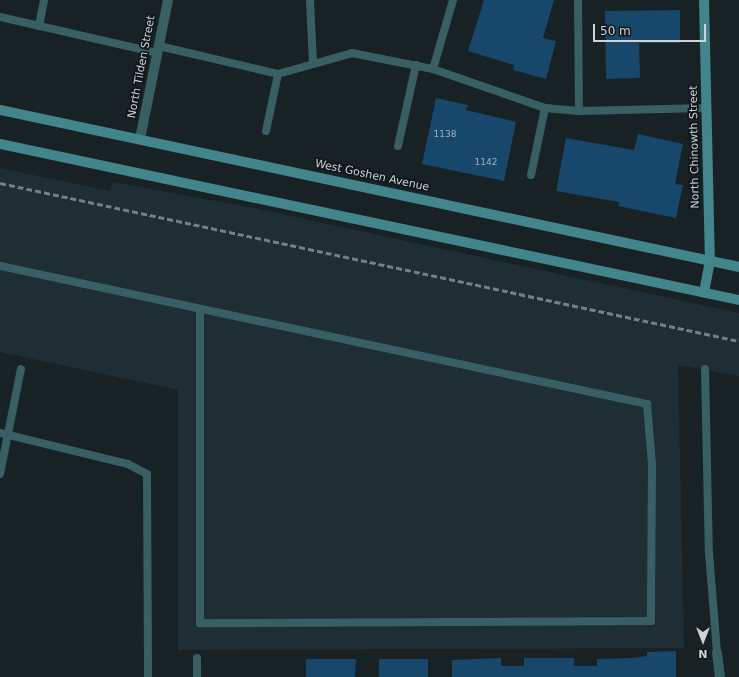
<!DOCTYPE html>
<html>
<head>
<meta charset="utf-8">
<style>
  body { margin:0 }
  #map { position:relative; width:739px; height:677px; overflow:hidden; background:#182124; font-family:"DejaVu Sans",sans-serif }
  div>[style] { position:absolute }
  [style*='--x'] { left:calc(var(--x)*1px); top:calc(var(--y)*1px); width:calc(var(--w)*1px); rotate:calc(var(--a)*1deg) }
  .built>* { inset:0; background:#1e2e34 }
  .building>* { inset:0; background:#17476b }
  .lane>* { height:8px; margin:-4px; padding:0 4px; transform-origin:4px; border-radius:4px; background:#386064 }
  .street>* { height:10px; margin:-5px; padding:0 5px; transform-origin:5px; border-radius:5px; background:#386064 }
  .secondary>* { height:10px; margin:-5px; padding:0 5px; transform-origin:5px; border-radius:5px; background:#42858b }
  .rail>* { height:3px; margin-top:-1.5px; transform-origin:0; background:repeating-linear-gradient(90deg,#787f82 0 6px,transparent 0 9px) }
  span { translate:-50% -50%; white-space:nowrap; text-align:center; line-height:1.15; -webkit-text-stroke:3.5px #0f171b; paint-order:stroke }
  .number-label { font-size:9px; color:#a0b0bb }
  .number-label span { -webkit-text-stroke-width:0 }
  .street-label { font-size:11px; color:#ced3d6 }
  .north { position:absolute; left:683px; top:621px; width:40px; height:40px; -webkit-text-stroke:3px #0f171b; paint-order:stroke; rotate:180deg; font-size:11px; font-weight:700; line-height:16px; text-align:center; color:#ced3d6 }
  .north::after { content:''; display:block; margin:auto; width:14px; height:18px; background:#ced3d6; clip-path:polygon(50% 0,100% 100%,50% 72%,0 100%) }
  .scale { position:absolute; left:593px; top:24px; width:113px; height:18px; box-sizing:border-box; border:2px solid #ced3d6; border-top:0; padding-left:5px; font-size:12px; line-height:14px; white-space:nowrap; color:#ced3d6; -webkit-text-stroke:3px #0f171b; paint-order:stroke }
</style>
</head>
<body>
<div id="map">
  <div class="built">
    <i style="clip-path:polygon(0 168px,110px 191px,113px 182px,254px 208px,739px 313px,739px 376px,678px 365px,684px 648px,178px 650px,178px 390px,0 352px)"></i>
  </div>
  <div class="building">
    <i style="clip-path:polygon(484px 0,554px 0,543px 38px,556px 41px,546px 79px,513px 70px,514px 65px,468px 51px)"></i>
    <i style="clip-path:polygon(680px 10px,680px 43px,639px 43px,640px 78px,606px 79px,605px 11px)"></i>
    <i style="clip-path:polygon(436px 98px,468px 105px,466px 110px,516px 122px,504px 181px,422px 164px)"></i>
    <i style="clip-path:polygon(638px 134px,683px 144px,675px 184px,683px 185px,676px 218px,618px 206px,619px 202px,556px 191px,566px 138px,634px 150px)"></i>
    <i style="clip-path:polygon(676px 651px,676px 677px,452px 677px,452px 660px,501px 658px,501px 666px,524px 666px,524px 658px,574px 658px,574px 666px,597px 666px,597px 659px,633px 658px,647px 656px,647px 652px)"></i>
    <i style="clip-path:polygon(306px 659px,356px 659px,355px 677px,306px 677px)"></i>
    <i style="clip-path:polygon(379px 659px,428px 659px,428px 677px,379px 677px)"></i>
  </div>
  <div class="lane">
    <i style="--x:310;--y:0;--w:64;--a:87.3"></i>
    <i style="--x:578;--y:0;--w:111;--a:89.5"></i>
    <i style="--x:0;--y:17;--w:161;--a:12.9"></i>
    <i style="--x:39;--y:26;--w:26;--a:-79"></i>
    <i style="--x:159;--y:46;--w:122;--a:13.2"></i>
    <i style="--x:278;--y:74;--w:77;--a:-15.8"></i>
    <i style="--x:352;--y:53;--w:83;--a:11.2"></i>
    <i style="--x:433;--y:69;--w:119;--a:19.2"></i>
    <i style="--x:545;--y:108;--w:34;--a:5"></i>
    <i style="--x:579;--y:111;--w:127;--a:-1.4"></i>
    <i style="--x:433;--y:69;--w:72;--a:-73.8"></i>
    <i style="--x:266;--y:131;--w:58;--a:-78.1"></i>
    <i style="--x:398;--y:146;--w:83;--a:-77.5"></i>
    <i style="--x:531;--y:175;--w:68;--a:-78.2"></i>
    <i style="--x:0;--y:266;--w:662;--a:12.04"></i>
    <i style="--x:647;--y:404;--w:61;--a:85.3"></i>
    <i style="--x:652;--y:465;--w:156;--a:90.4"></i>
    <i style="--x:651;--y:621;--w:451;--a:179.7"></i>
    <i style="--x:200;--y:623;--w:313;--a:-90"></i>
    <i style="--x:705;--y:369;--w:184;--a:88.8"></i>
    <i style="--x:709;--y:553;--w:100;--a:85.4"></i>
    <i style="--x:0;--y:433;--w:132;--a:13.6"></i>
    <i style="--x:128;--y:464;--w:21;--a:28"></i>
    <i style="--x:147;--y:474;--w:203;--a:89.7"></i>
    <i style="--x:0;--y:474;--w:107;--a:-78.7"></i>
    <i style="--x:197;--y:658;--w:19;--a:90"></i>
  </div>
  <div class="street">
    <i style="--x:140;--y:139;--w:142;--a:-78.6"></i>
    <i style="--x:717;--y:653;--w:24;--a:83"></i>
  </div>
  <div class="secondary">
    <i style="--x:704;--y:0;--w:261;--a:88.7"></i>
    <i style="--x:710;--y:261;--w:32;--a:101"></i>
    <i style="--x:0;--y:110;--w:755;--a:11.99"></i>
    <i style="--x:0;--y:144;--w:755;--a:11.92"></i>
  </div>
  <div class="rail">
    <i style="--x:0;--y:183;--w:756;--a:12.07"></i>
  </div>
  <div class="number-label">
    <span style="left:445px;top:134px">1138</span>
    <span style="left:486px;top:162px">1142</span>
  </div>
  <div class="street-label">
    <span style="left:142px;top:67px;rotate:-79deg">North Tilden Street</span>
    <span style="left:695px;top:147px;rotate:-91deg">North Chinowth Street</span>
    <span style="left:372px;top:176px;rotate:12deg">West Goshen Avenue</span>
  </div>
  <div class="north">N</div>
  <div class="scale">50 m</div>
</div>
</body>
</html>
